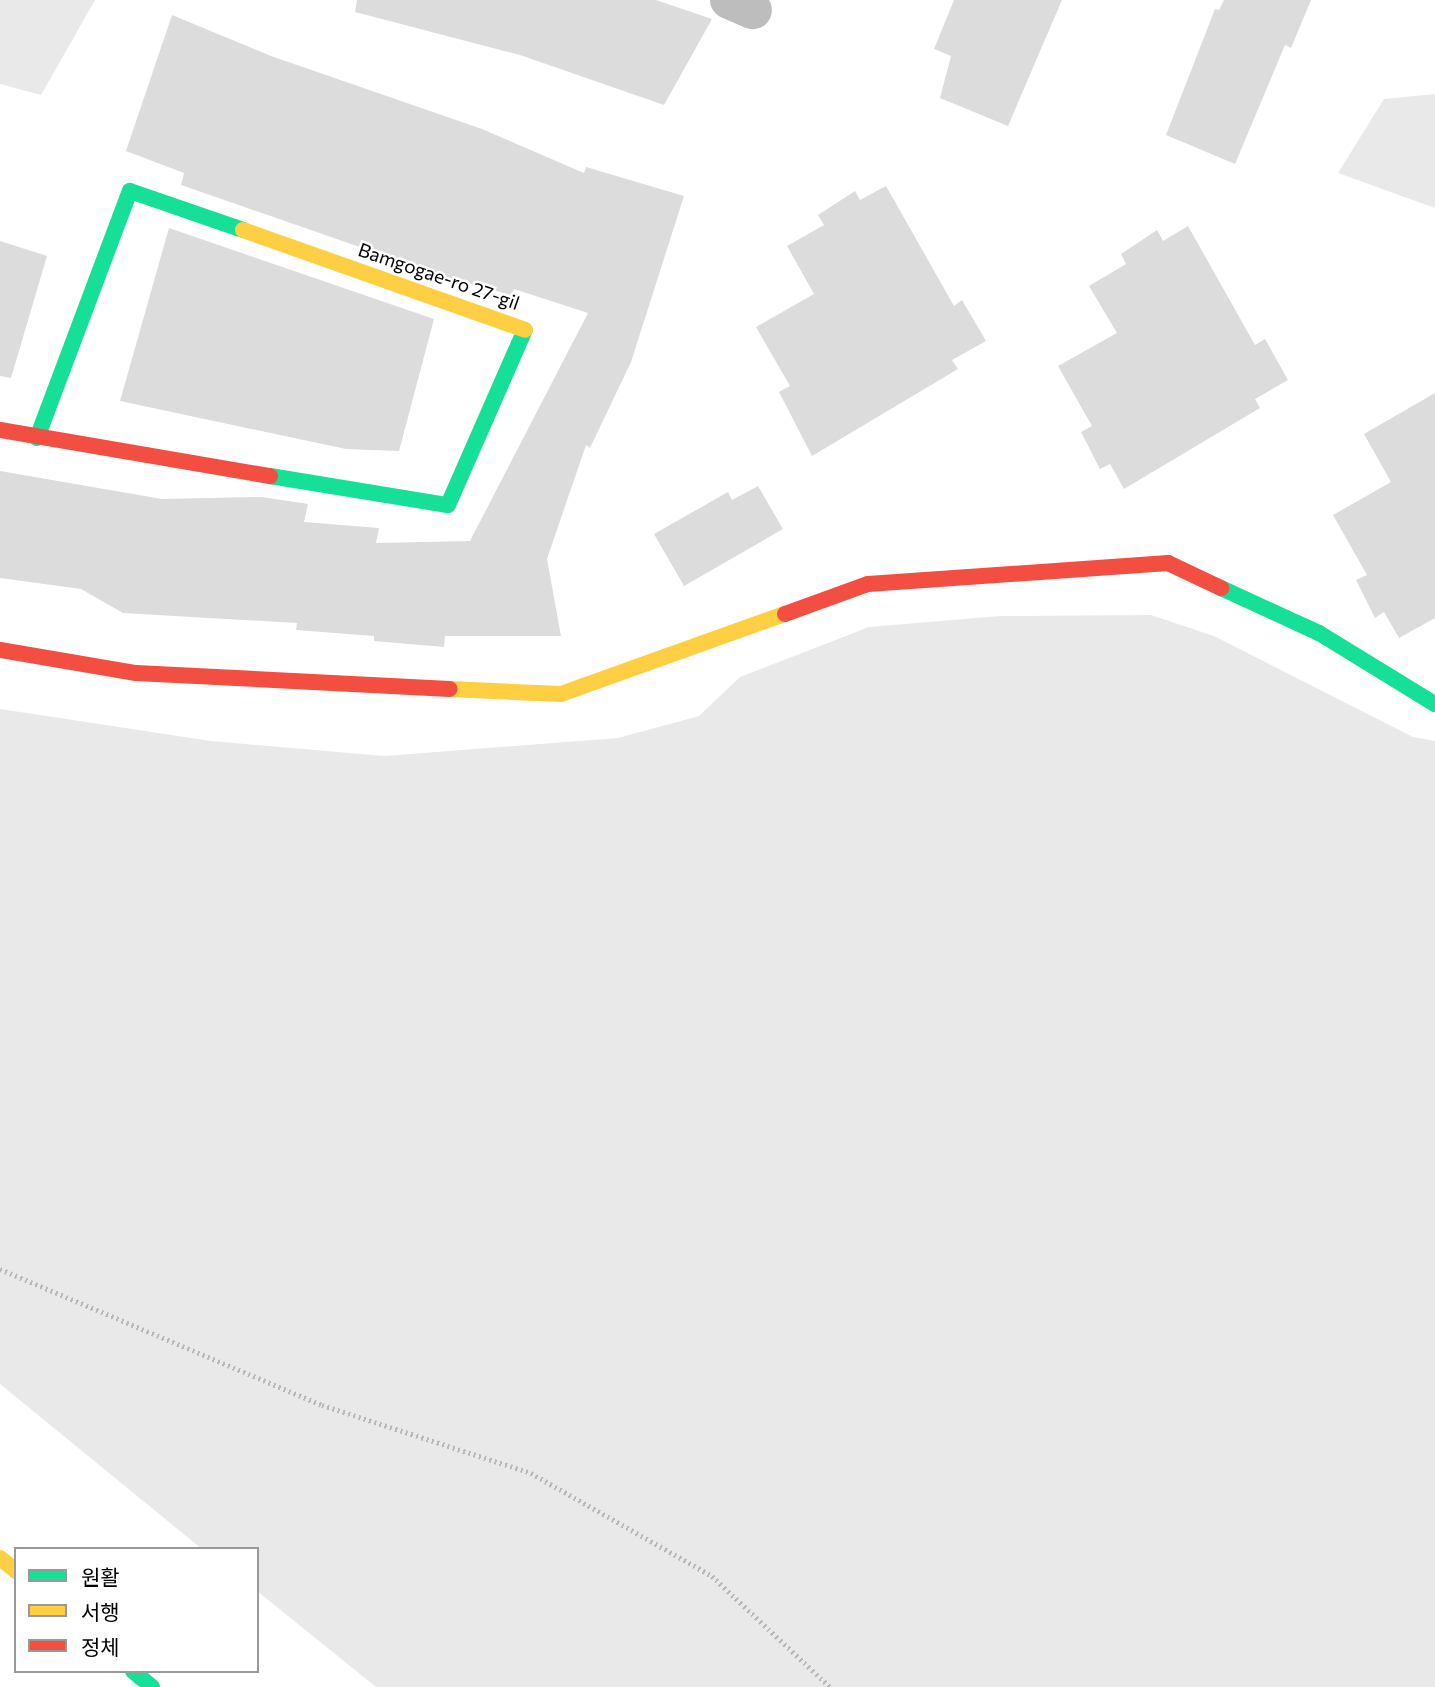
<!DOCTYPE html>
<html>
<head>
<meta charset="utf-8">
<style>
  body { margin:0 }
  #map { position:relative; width:1435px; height:1687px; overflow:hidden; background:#fff; font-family:Commissioner,"Noto Sans KR",sans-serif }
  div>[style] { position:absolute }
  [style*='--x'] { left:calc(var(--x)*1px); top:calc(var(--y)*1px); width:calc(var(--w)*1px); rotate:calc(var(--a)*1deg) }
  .green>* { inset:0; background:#e9e9e9 }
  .building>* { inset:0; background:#dcdcdc }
  .path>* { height:4.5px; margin-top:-2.25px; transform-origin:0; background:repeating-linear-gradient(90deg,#b8b8b8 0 2px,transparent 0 5.5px) }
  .street>* { height:38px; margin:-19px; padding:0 19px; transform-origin:19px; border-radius:19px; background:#bdbdbd }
  .fast>* { height:16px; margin:-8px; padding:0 8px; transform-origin:8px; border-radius:8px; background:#16e098 }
  .slow>* { height:16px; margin:-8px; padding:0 8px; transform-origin:8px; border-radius:8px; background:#ffcf43 }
  .jam>* { height:16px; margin:-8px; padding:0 8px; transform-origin:8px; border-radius:8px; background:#f24e42 }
  span { translate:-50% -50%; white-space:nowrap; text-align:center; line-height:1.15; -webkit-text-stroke:5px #fff; paint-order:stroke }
  .street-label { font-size:19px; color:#000 }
  .legend { position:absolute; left:14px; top:1547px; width:245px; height:126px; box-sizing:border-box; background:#fff; border:2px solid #999; margin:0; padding:9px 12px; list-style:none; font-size:21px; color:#000 }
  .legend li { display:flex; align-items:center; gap:14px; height:35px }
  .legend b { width:35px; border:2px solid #999 }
</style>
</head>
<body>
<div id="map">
  <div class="green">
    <i style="clip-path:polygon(0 0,95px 0,41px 95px,0 84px)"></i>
    <i style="clip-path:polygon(1435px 94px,1435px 208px,1338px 173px,1384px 99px)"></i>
    <i style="clip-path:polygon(1151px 615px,1214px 636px,1413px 737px,1435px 741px,1435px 1687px,376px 1687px,257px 1591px,257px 1549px,202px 1549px,0 1384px,0 709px,211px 741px,384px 756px,618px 738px,699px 716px,740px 677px,869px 627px,1000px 616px)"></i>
  </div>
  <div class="building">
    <i style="clip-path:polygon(357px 0,656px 0,712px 19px,664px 105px,520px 55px,355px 12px)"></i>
    <i style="clip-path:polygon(954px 0,1062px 0,1008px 126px,940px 98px,951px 56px,934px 49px)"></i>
    <i style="clip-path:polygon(1224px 0,1311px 0,1291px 48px,1285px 45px,1235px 164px,1166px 135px,1215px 9px,1219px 10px)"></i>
    <i style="clip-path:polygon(172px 15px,271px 56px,482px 129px,584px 173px,586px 167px,684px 196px,631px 362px,590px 448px,586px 445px,547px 559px,561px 636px,445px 636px,444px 647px,374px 641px,374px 636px,296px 630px,297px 623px,123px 613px,81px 589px,0 578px,0 471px,162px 499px,262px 497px,308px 504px,304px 522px,379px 528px,376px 543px,470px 541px,588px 313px,514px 289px,511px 295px,446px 277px,181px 185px,184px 173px,126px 151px)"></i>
    <i style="clip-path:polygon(886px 186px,954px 306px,962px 300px,986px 341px,952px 360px,958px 369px,812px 456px,779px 392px,790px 386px,756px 327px,814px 294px,787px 246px,824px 225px,818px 215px,855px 191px,860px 200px)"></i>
    <i style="clip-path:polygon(1188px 226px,1255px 345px,1265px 339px,1288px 380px,1255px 399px,1260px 408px,1124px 489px,1110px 464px,1100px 469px,1081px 432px,1092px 426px,1058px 366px,1117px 333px,1089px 286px,1126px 264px,1121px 254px,1157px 230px,1163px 241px)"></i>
    <i style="clip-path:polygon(169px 228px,434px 319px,399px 451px,346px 449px,120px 401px)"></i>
    <i style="clip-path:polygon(0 241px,47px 256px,11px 378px,0 376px)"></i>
    <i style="clip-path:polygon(1435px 393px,1435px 618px,1399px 638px,1384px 612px,1375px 618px,1356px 580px,1367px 575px,1333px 515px,1391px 482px,1364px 434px)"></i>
    <i style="clip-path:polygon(758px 486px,783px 529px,684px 586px,654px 534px,728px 492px,732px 500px)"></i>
  </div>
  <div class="path">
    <i style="--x:0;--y:1269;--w:350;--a:22.9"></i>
    <i style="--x:322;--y:1405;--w:220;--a:18"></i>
    <i style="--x:531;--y:1473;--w:208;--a:29.6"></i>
    <i style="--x:712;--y:1576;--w:162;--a:43.2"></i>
  </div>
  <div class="street">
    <i style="--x:729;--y:0;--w:26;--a:23"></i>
  </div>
  <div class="fast">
    <i style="--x:37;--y:438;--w:264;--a:-69.4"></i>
    <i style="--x:130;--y:191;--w:120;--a:19"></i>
    <i style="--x:270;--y:476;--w:180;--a:9.3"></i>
    <i style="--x:448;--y:505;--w:191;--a:-66.3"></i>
    <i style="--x:1221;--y:588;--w:108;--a:24.7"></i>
    <i style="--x:1319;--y:633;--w:136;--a:31.5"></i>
    <i style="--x:133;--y:1671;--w:25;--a:40"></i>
  </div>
  <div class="slow">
    <i style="--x:243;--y:230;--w:299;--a:19.5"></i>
    <i style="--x:450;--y:689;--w:111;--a:2.6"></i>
    <i style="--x:561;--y:694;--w:238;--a:-19.7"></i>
    <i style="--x:0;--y:1558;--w:21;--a:39"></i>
  </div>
  <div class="jam">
    <i style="--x:0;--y:430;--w:274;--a:9.7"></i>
    <i style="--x:785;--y:614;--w:88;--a:-19.9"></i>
    <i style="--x:868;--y:584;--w:301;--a:-4"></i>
    <i style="--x:1168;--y:563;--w:59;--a:25.3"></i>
    <i style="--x:0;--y:650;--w:138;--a:9.6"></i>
    <i style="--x:136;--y:673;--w:314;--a:2.9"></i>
  </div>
  <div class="street-label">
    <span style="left:439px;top:276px;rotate:19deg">Bamgogae-ro 27-gil</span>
  </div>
  <ul class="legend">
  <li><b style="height:9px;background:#16e098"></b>원활</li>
  <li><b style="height:9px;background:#ffcf43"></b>서행</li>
  <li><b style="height:9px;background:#f24e42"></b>정체</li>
  </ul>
</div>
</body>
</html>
